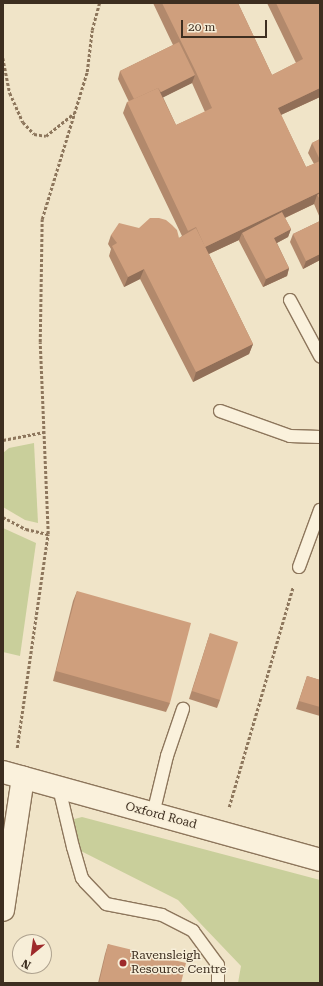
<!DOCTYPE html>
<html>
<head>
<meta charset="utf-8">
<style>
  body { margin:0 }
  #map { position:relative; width:323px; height:986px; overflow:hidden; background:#f0e4c8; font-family:"Roboto Serif",serif }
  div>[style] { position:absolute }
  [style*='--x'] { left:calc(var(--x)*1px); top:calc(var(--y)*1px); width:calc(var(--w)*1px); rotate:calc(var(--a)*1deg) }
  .green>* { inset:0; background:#c9cf9b }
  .path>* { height:2.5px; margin-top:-1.25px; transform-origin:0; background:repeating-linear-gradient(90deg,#8d765c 0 3px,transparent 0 5px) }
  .roads { filter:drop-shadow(1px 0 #8d765c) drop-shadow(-1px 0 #8d765c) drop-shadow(0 1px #8d765c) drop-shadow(0 -1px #8d765c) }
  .service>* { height:12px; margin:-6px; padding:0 6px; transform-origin:6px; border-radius:6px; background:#faf1dc }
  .minor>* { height:22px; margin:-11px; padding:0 11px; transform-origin:11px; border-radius:11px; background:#faf1dc }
  .wall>* { inset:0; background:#b2896c }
  .shaded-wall>* { inset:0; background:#916f58 }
  .building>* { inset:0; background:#cf9f7d }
  .dots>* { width:11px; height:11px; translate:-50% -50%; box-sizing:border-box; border:2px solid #f7eed8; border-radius:50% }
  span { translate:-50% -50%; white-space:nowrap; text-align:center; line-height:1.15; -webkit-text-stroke:3px #f7eed8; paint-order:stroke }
  .street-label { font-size:12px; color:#3d2e20 }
  .poi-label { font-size:12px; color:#3d2e20 }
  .left { translate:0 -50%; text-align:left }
  .frame { position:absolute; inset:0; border:4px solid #3d2e20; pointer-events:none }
  .north { position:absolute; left:12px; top:934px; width:40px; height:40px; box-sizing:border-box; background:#f7eed8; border:1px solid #ada18e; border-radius:50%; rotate:209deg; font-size:11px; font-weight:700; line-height:16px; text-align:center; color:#3d2e20 }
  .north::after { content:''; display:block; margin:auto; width:14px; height:18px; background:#9e2a2b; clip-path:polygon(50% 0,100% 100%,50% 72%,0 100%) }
  .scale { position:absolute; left:181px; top:20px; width:86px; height:18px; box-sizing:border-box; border:2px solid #3d2e20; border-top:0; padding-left:5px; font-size:12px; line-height:14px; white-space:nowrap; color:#3d2e20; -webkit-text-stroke:3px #f7eed8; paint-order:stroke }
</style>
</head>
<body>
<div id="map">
  <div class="green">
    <i style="clip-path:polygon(34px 443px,38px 523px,25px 520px,3px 507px,3px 453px,9px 448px)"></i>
    <i style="clip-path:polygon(3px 528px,36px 543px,20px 656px,3px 652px)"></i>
    <i style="clip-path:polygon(82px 817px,320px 880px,320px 983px,238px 983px,241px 966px,178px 900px,73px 847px,67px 821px)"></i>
  </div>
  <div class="path">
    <i style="--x:3;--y:58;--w:36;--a:79"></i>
    <i style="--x:10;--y:93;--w:32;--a:66"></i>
    <i style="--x:23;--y:122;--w:16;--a:47"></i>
    <i style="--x:34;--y:134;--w:12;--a:9"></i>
    <i style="--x:46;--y:136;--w:36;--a:-39"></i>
    <i style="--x:3;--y:440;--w:42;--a:-11"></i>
    <i style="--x:3;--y:517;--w:26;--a:28"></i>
    <i style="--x:26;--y:529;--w:23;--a:13"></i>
    <i style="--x:17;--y:748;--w:216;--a:-81.8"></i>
    <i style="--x:48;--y:534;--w:192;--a:-92.4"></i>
    <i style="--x:40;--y:342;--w:123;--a:-89.1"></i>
    <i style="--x:42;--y:219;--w:154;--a:-73"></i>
    <i style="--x:87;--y:72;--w:42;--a:-83.2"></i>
    <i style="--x:92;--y:30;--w:28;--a:-75"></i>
    <i style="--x:229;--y:807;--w:229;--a:-73.8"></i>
  </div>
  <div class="roads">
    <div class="service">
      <i style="--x:290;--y:300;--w:64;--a:61.8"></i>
      <i style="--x:220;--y:411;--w:74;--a:19.7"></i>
      <i style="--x:290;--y:436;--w:30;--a:2"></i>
      <i style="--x:299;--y:567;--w:61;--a:-69.8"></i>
      <i style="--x:59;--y:788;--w:61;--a:76.7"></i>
      <i style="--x:73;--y:847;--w:32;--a:74"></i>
      <i style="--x:82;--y:878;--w:5;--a:53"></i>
      <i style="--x:85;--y:882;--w:30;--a:46"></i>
      <i style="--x:106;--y:904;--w:57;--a:11.1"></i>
      <i style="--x:162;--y:915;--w:35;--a:27"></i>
      <i style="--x:193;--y:931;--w:42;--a:53.7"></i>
      <i style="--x:218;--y:965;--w:18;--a:90"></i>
      <i style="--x:153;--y:814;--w:60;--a:-76.4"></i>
      <i style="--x:167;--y:756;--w:50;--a:-71.2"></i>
    </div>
    <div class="minor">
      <i style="--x:3;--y:772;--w:329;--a:15.5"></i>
      <i style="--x:3;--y:910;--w:134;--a:-81.4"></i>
    </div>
  </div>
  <div class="wall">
    <i style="clip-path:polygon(evenodd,153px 3px,238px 3px,272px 75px,296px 63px,267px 3px,320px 3px,320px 97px,281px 115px,306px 167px,314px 164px,308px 153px,312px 143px,320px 139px,320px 218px,314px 204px,285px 218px,291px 229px,288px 237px,277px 243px,289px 268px,287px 276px,263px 287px,239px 241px,239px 240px,209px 254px,253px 344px,249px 354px,193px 382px,140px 279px,124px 287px,109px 256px,111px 249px,108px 244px,111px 235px,179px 238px,182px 236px,123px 113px,127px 102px,129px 102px,118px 79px,120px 71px,173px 45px,153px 3px,192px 83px,205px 112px,176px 125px,163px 97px,192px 83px)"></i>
    <i style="clip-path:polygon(320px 221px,320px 260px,303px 269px,290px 242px,293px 234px)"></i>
    <i style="clip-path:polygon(77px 591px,170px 703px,166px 712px,53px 681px,73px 601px)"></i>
    <i style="clip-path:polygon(210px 633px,220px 700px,217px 708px,189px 699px)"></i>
    <i style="clip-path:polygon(307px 676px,320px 680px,320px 716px,296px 709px)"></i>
    <i style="clip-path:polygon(108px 944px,181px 983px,98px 983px,105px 954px)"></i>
  </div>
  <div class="shaded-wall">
    <i style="clip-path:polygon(195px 75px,192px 83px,156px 101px,159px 93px)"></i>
    <i style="clip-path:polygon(320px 88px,320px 97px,274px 118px,278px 108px)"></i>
    <i style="clip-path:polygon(320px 192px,320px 200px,317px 195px,314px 204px,244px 237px,242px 233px,239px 240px,202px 257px,205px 247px)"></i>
    <i style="clip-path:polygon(291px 229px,288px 237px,271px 246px,274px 238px)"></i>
    <i style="clip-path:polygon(320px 254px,320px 260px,303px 269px,306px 261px)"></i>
    <i style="clip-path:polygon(289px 268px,287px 276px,263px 287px,266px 279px)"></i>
    <i style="clip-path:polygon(144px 269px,140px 279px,124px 287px,128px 277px)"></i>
    <i style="clip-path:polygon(253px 344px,249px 354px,193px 382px,196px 372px)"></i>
  </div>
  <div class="building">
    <i style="clip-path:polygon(162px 3px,238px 3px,272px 75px,303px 59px,276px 3px,320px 3px,320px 88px,278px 108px,306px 167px,320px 161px,320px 192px,205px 247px,196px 227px,188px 231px,127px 102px,158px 88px,176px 125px,212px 108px,196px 72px)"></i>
    <i style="clip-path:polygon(179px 42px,195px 75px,161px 92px,158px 88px,134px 99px,120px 71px)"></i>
    <i style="clip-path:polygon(320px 139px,320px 160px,312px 143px)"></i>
    <i style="clip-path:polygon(320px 193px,320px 200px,317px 195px)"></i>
    <i style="clip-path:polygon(282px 212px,291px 229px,274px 238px,289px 268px,266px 279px,242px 233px)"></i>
    <i style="clip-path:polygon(150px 218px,159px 218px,166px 220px,172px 225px,177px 230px,179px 238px,196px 228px,253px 344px,196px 372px,144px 269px,128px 277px,112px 246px,117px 243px,111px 235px,119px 223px,139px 228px)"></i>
    <i style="clip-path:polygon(320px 221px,320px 254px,306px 261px,293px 234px)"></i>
    <i style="clip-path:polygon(77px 591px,191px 623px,170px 703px,56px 671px)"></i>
    <i style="clip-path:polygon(210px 633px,238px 642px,220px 700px,192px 691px)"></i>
    <i style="clip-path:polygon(307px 676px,320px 680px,320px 707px,299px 701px)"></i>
    <i style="clip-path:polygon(108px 944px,186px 963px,181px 983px,99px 983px)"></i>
  </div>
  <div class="dots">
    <i style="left:123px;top:963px;background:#9e2a2b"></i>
  </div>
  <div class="street-label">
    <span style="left:161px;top:816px;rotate:15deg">Oxford Road</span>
  </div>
  <div class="poi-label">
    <span class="left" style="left:131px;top:963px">Ravensleigh<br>Resource Centre</span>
  </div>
  <div class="frame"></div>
  <div class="north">N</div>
  <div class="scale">20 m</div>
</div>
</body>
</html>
